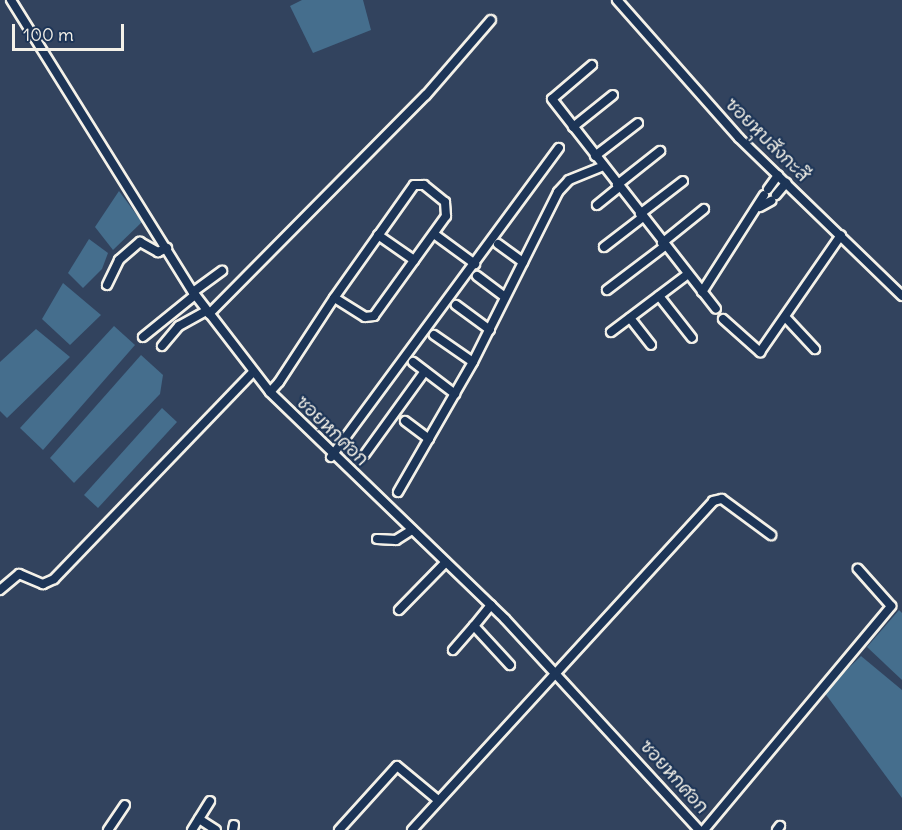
<!DOCTYPE html>
<html>
<head>
<meta charset="utf-8">
<style>
  body { margin:0 }
  #map { position:relative; width:902px; height:830px; overflow:hidden; background:#32435e; font-family:Delius,"Playpen Sans Thai",sans-serif }
  div>[style] { position:absolute }
  [style*='--x'] { left:calc(var(--x)*1px); top:calc(var(--y)*1px); width:calc(var(--w)*1px); rotate:calc(var(--a)*1deg) }
  .water>* { inset:0; background:#456e8d }
  .roads { filter:drop-shadow(2px 0 #f4f1e8) drop-shadow(-2px 0 #f4f1e8) drop-shadow(0 2px #f4f1e8) drop-shadow(0 -2px #f4f1e8) }
  .minor>* { height:8px; margin:-4px; padding:0 4px; transform-origin:4px; border-radius:4px; background:#1d3557 }
  span { translate:-50% -50%; white-space:nowrap; text-align:center; line-height:1.15; -webkit-text-stroke:4.5px #1d3557; paint-order:stroke }
  .street-label { font-size:18px; color:#f4f1e8 }
  .scale { position:absolute; left:12px; top:24px; width:112px; height:27px; box-sizing:border-box; border:3px solid #f4f1e8; border-top:0; padding-left:8px; font-size:18px; line-height:21px; white-space:nowrap; color:#f4f1e8; -webkit-text-stroke:4px #1d3557; paint-order:stroke }
</style>
</head>
<body>
<div id="map">
  <div class="water">
    <i style="clip-path:polygon(302px 0,363px 0,371px 30px,313px 53px,290px 6px)"></i>
    <i style="clip-path:polygon(119px 191px,142px 222px,113px 250px,95px 227px)"></i>
    <i style="clip-path:polygon(89px 239px,108px 253px,102px 269px,83px 288px,68px 273px)"></i>
    <i style="clip-path:polygon(63px 283px,101px 315px,70px 345px,42px 319px)"></i>
    <i style="clip-path:polygon(114px 326px,135px 345px,43px 450px,20px 428px)"></i>
    <i style="clip-path:polygon(36px 329px,70px 357px,7px 418px,0 411px,0 362px)"></i>
    <i style="clip-path:polygon(141px 355px,163px 375px,160px 394px,74px 483px,50px 458px)"></i>
    <i style="clip-path:polygon(162px 408px,177px 422px,98px 508px,84px 495px)"></i>
    <i style="clip-path:polygon(899px 610px,902px 613px,902px 680px,867px 647px)"></i>
    <i style="clip-path:polygon(861px 656px,902px 690px,902px 798px,824px 692px)"></i>
  </div>
  <div class="roads">
    <div class="minor">
      <i style="--x:11;--y:0;--w:344;--a:58.1"></i>
      <i style="--x:193;--y:292;--w:126;--a:52.4"></i>
      <i style="--x:270;--y:392;--w:327;--a:44"></i>
      <i style="--x:505;--y:619;--w:287;--a:47.4"></i>
      <i style="--x:617;--y:0;--w:184;--a:48.5"></i>
      <i style="--x:739;--y:138;--w:227;--a:44.1"></i>
      <i style="--x:592;--y:65;--w:52;--a:139.6"></i>
      <i style="--x:552;--y:99;--w:266;--a:52"></i>
      <i style="--x:573;--y:127;--w:51;--a:-38.7"></i>
      <i style="--x:595;--y:156;--w:54;--a:-37.5"></i>
      <i style="--x:617;--y:185;--w:55;--a:-38.3"></i>
      <i style="--x:768;--y:189;--w:17;--a:-54"></i>
      <i style="--x:776;--y:195;--w:16;--a:-50"></i>
      <i style="--x:597;--y:205;--w:28;--a:-39"></i>
      <i style="--x:760;--y:207;--w:13;--a:-29"></i>
      <i style="--x:640;--y:214;--w:54;--a:-37.5"></i>
      <i style="--x:434;--y:234;--w:51;--a:36.2"></i>
      <i style="--x:378;--y:235;--w:44;--a:34.8"></i>
      <i style="--x:662;--y:243;--w:54;--a:-39"></i>
      <i style="--x:498;--y:244;--w:31;--a:36"></i>
      <i style="--x:604;--y:247;--w:49;--a:-37.6"></i>
      <i style="--x:477;--y:276;--w:35;--a:37"></i>
      <i style="--x:107;--y:285;--w:28;--a:-64"></i>
      <i style="--x:119;--y:260;--w:28;--a:-41"></i>
      <i style="--x:140;--y:242;--w:21;--a:29"></i>
      <i style="--x:158;--y:252;--w:10;--a:-24"></i>
      <i style="--x:607;--y:290;--w:73;--a:-37.2"></i>
      <i style="--x:193;--y:292;--w:36;--a:-36"></i>
      <i style="--x:702;--y:292;--w:115;--a:-57.4"></i>
      <i style="--x:659;--y:296;--w:53;--a:51.8"></i>
      <i style="--x:456;--y:305;--w:42;--a:36.3"></i>
      <i style="--x:209;--y:314;--w:308;--a:-45.3"></i>
      <i style="--x:426;--y:95;--w:99;--a:-49.1"></i>
      <i style="--x:630;--y:318;--w:34;--a:52"></i>
      <i style="--x:723;--y:319;--w:50;--a:41.7"></i>
      <i style="--x:760;--y:352;--w:142;--a:-55.3"></i>
      <i style="--x:787;--y:319;--w:41;--a:47"></i>
      <i style="--x:611;--y:332;--w:96;--a:-37"></i>
      <i style="--x:434;--y:335;--w:47;--a:34.7"></i>
      <i style="--x:143;--y:337;--w:67;--a:-38.9"></i>
      <i style="--x:162;--y:346;--w:26;--a:-50"></i>
      <i style="--x:179;--y:326;--w:31;--a:-29"></i>
      <i style="--x:413;--y:362;--w:53;--a:37.3"></i>
      <i style="--x:270;--y:392;--w:13;--a:-48"></i>
      <i style="--x:279;--y:382;--w:100;--a:-56.8"></i>
      <i style="--x:334;--y:298;--w:138;--a:-54.7"></i>
      <i style="--x:414;--y:185;--w:10;--a:0"></i>
      <i style="--x:424;--y:185;--w:27;--a:39"></i>
      <i style="--x:445;--y:202;--w:14;--a:86"></i>
      <i style="--x:446;--y:216;--w:123;--a:125.8"></i>
      <i style="--x:374;--y:316;--w:9;--a:174"></i>
      <i style="--x:365;--y:317;--w:36;--a:-148"></i>
      <i style="--x:405;--y:421;--w:30;--a:37"></i>
      <i style="--x:365;--y:454;--w:102;--a:-54.1"></i>
      <i style="--x:331;--y:457;--w:384;--a:-53.6"></i>
      <i style="--x:398;--y:492;--w:150;--a:-60"></i>
      <i style="--x:473;--y:362;--w:190;--a:-63.4"></i>
      <i style="--x:558;--y:192;--w:16;--a:-47"></i>
      <i style="--x:569;--y:180;--w:37;--a:-22"></i>
      <i style="--x:377;--y:539;--w:19;--a:3"></i>
      <i style="--x:396;--y:540;--w:19;--a:-32"></i>
      <i style="--x:0;--y:590;--w:25;--a:-40"></i>
      <i style="--x:19;--y:574;--w:26;--a:23"></i>
      <i style="--x:43;--y:584;--w:12;--a:-24"></i>
      <i style="--x:54;--y:579;--w:287;--a:-46.1"></i>
      <i style="--x:491;--y:605;--w:27;--a:129"></i>
      <i style="--x:474;--y:626;--w:53;--a:47.3"></i>
      <i style="--x:399;--y:610;--w:67;--a:-45.6"></i>
      <i style="--x:453;--y:650;--w:32;--a:-49"></i>
      <i style="--x:199;--y:819;--w:20;--a:33"></i>
      <i style="--x:108;--y:830;--w:30;--a:-56"></i>
      <i style="--x:192;--y:830;--w:34;--a:-58"></i>
      <i style="--x:233;--y:830;--w:5;--a:-79"></i>
      <i style="--x:339;--y:830;--w:86;--a:-47.8"></i>
      <i style="--x:397;--y:766;--w:53;--a:39.7"></i>
      <i style="--x:412;--y:830;--w:446;--a:-47.5"></i>
      <i style="--x:713;--y:501;--w:9;--a:-13"></i>
      <i style="--x:722;--y:499;--w:61;--a:36.3"></i>
      <i style="--x:704;--y:830;--w:292;--a:-50.1"></i>
      <i style="--x:891;--y:606;--w:50;--a:-131.7"></i>
      <i style="--x:777;--y:830;--w:5;--a:-53"></i>
    </div>
  </div>
  <div class="street-label">
    <span style="left:767px;top:140px;rotate:45deg">ซอยหุบสังกะสี</span>
    <span style="left:332px;top:431px;rotate:44deg">ซอยหกศอก</span>
    <span style="left:674px;top:777px;rotate:48deg">ซอยหกศอก</span>
  </div>
  <div class="scale">100 m</div>
</div>
</body>
</html>
